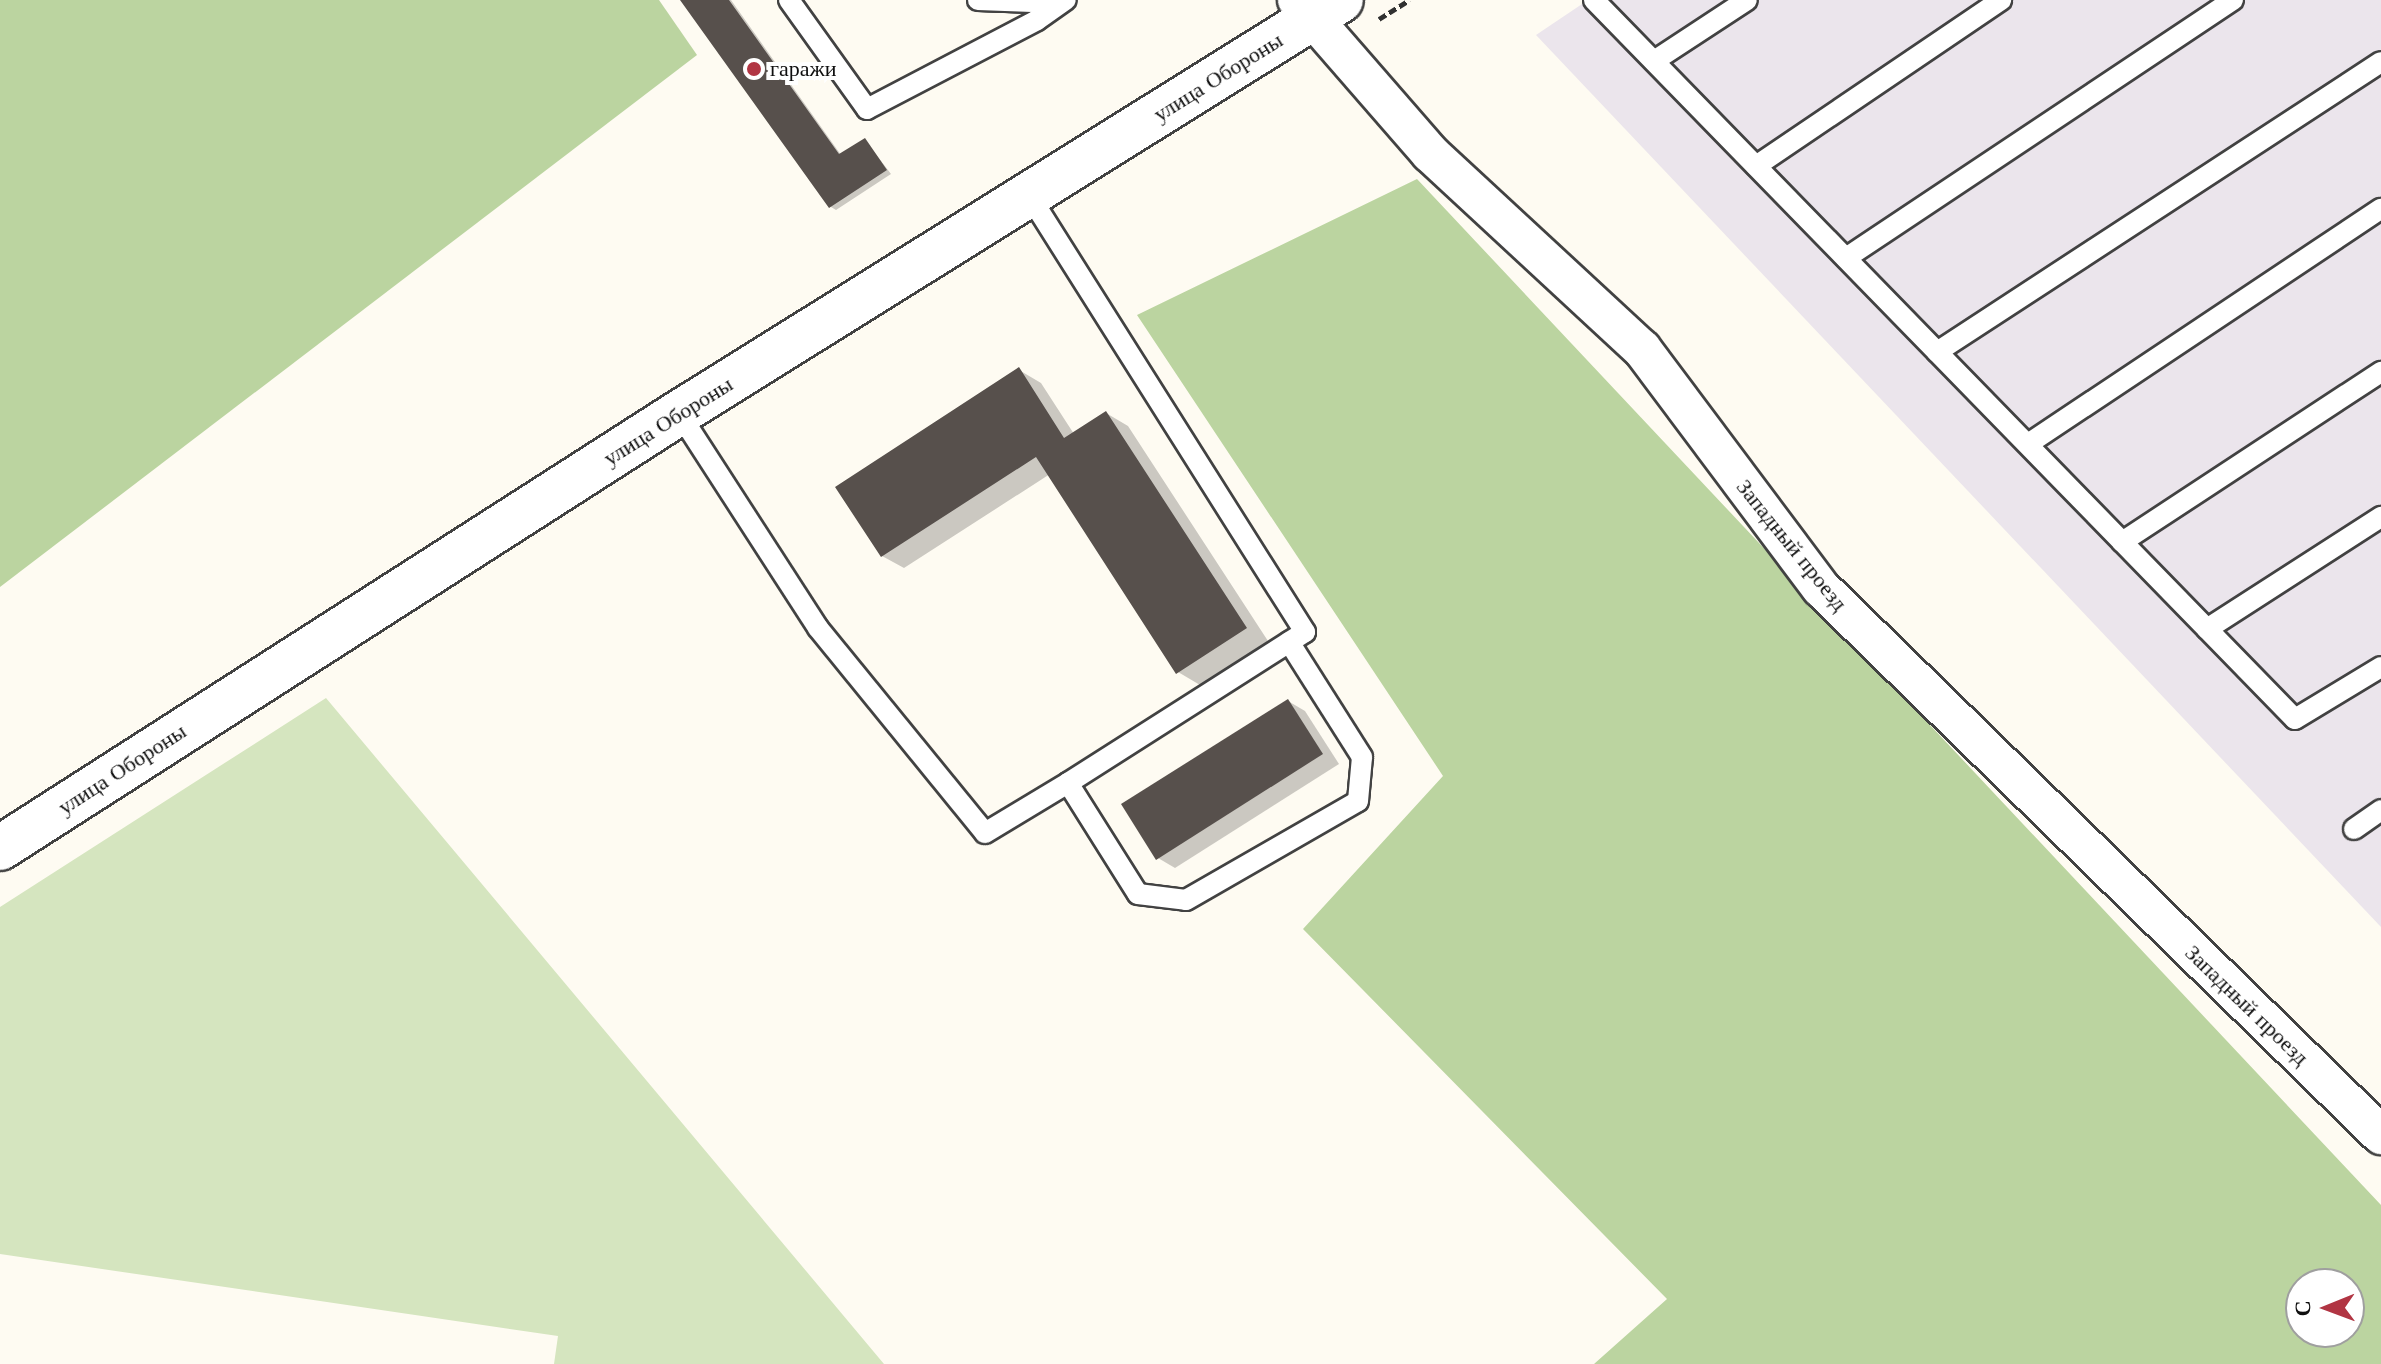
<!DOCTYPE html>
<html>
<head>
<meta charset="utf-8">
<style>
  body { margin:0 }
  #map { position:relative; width:2381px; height:1364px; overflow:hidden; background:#fefbf2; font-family:"Libre Baskerville",serif }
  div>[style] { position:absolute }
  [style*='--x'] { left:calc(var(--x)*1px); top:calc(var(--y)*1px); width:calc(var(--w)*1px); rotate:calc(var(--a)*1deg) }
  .industrial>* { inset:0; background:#ebe5ec }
  .green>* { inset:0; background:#d5e5bf }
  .forest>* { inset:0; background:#bbd4a0 }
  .shadow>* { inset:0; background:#0003 }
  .building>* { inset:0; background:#57504c }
  .path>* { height:5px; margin-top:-2.5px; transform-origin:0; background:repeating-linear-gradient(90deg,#313131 0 8px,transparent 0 12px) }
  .roads { filter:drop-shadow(2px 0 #424242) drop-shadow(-2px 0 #424242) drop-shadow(0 2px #424242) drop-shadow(0 -2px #424242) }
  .service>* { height:20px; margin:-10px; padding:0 10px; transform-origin:10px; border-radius:10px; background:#fff }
  .minor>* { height:38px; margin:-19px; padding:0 19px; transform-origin:19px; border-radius:19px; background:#fff }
  .tertiary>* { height:44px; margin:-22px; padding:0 22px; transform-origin:22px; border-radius:22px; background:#fff }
  .dots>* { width:22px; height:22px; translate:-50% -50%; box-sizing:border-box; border:4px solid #fff; border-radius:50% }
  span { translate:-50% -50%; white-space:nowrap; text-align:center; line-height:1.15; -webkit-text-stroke:8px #fff; paint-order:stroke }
  .poi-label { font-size:22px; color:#0f0f0f }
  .left { translate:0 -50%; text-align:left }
  .street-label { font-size:22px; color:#0f0f0f }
  .north { position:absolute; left:2285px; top:1268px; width:80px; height:80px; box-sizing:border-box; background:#fff; border:2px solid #9f9f9f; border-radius:50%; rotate:269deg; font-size:22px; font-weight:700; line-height:32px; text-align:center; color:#0f0f0f }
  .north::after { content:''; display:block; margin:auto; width:28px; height:36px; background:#b13543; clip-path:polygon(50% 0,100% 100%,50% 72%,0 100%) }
</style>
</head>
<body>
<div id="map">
  <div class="industrial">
    <i style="clip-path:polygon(1588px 0,2381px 0,2381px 927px,1536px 35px)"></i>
  </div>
  <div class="green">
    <i style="clip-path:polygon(326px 698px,884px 1364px,554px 1364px,558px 1336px,0 1254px,0 907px)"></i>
  </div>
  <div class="forest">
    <i style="clip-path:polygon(0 0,659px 0,697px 55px,0 587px)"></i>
    <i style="clip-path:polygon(evenodd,1417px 179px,2381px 1205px,2381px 1364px,1594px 1364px,1667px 1299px,1303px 929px,1443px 776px,1137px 315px,1417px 179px,2301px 1284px,2349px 1284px,2349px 1332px,2301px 1332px,2301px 1284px)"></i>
  </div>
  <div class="shadow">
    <i style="clip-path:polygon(682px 0,731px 0,841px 155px,865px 140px,891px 174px,836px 210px,831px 207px)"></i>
    <i style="clip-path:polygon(1019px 370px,1041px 383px,1074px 434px,1106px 413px,1128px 426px,1268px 641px,1200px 685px,1178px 672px,1050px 474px,904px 568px,882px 556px)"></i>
    <i style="clip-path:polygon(1288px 701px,1305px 711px,1339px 764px,1175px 868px,1158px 858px)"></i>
  </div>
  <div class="building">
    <i style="clip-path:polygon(680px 0,729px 0,839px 154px,865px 138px,887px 170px,829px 208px)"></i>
    <i style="clip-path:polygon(1019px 367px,1064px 438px,1106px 411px,1247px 628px,1176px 674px,1036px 457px,881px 557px,835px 487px)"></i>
    <i style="clip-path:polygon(1288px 699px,1323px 754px,1156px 860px,1121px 804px)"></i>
  </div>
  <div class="path">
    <i style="--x:1379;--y:19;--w:36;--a:-32"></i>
  </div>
  <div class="roads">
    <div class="service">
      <i style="--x:789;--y:0;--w:134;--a:54.4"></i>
      <i style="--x:867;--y:109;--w:192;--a:-27.6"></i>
      <i style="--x:1037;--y:20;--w:35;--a:-35"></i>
      <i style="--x:978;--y:0;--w:82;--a:2.1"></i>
      <i style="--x:1594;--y:0;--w:1004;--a:45.73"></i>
      <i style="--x:2295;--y:719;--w:100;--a:-31.2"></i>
      <i style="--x:1654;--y:61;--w:111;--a:-33.3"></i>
      <i style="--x:1756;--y:166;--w:296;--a:-34.1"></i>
      <i style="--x:1846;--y:258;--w:465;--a:-33.7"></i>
      <i style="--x:1937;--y:352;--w:530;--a:-33.15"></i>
      <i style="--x:679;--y:413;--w:256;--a:57.1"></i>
      <i style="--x:818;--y:628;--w:264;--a:50.8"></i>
      <i style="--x:985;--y:833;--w:97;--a:-31.1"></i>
      <i style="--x:1068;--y:783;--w:281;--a:-32.5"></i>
      <i style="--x:1305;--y:632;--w:517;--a:-122.28"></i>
      <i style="--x:2028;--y:444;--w:424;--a:-33.7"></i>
      <i style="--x:2122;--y:542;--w:310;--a:-33.3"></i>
      <i style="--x:2207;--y:629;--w:207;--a:-32.8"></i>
      <i style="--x:1068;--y:783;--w:131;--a:57.8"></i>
      <i style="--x:1138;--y:894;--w:48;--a:7.1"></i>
      <i style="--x:1186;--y:900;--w:198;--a:-29.9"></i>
      <i style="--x:1358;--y:801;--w:44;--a:-84.8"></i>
      <i style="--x:1362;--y:757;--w:136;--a:-122.4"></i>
      <i style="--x:2354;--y:829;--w:33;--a:-35"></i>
    </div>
    <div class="minor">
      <i style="--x:1297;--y:0;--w:203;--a:49"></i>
      <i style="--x:1430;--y:153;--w:289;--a:42.8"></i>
      <i style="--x:1642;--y:349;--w:299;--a:53.2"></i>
      <i style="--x:1821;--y:588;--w:783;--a:44.33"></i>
    </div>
    <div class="tertiary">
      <i style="--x:0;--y:848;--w:806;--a:-32.65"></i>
      <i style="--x:679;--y:413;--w:780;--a:-31.96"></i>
    </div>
  </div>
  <div class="dots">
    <i style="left:754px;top:69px;background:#b13543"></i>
  </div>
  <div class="poi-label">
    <span class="left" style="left:770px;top:69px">гаражи</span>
  </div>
  <div class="street-label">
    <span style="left:1218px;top:77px;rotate:-32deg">улица Обороны</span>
    <span style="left:668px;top:421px;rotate:-32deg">улица Обороны</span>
    <span style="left:1792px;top:545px;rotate:51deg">Западный проезд</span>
    <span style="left:122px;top:769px;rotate:-33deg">улица Обороны</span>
    <span style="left:2247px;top:1005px;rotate:44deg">Западный проезд</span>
  </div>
  <div class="north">С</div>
</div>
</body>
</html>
